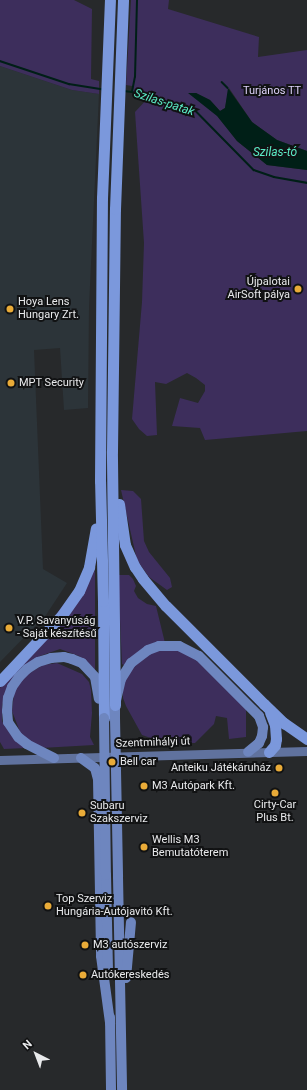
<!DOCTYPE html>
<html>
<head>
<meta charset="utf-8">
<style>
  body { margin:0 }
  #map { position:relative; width:307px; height:1090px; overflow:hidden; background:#27292b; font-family:Roboto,sans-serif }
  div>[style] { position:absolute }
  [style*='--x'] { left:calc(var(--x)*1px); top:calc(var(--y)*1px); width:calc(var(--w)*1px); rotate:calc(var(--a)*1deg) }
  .built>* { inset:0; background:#2c3439 }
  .green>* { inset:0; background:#3d2e5c }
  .water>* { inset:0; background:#001f17 }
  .stream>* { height:1.5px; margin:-0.75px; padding:0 0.75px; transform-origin:0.75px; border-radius:0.75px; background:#001f17 }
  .secondary>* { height:9px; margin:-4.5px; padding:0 4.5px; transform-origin:4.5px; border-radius:4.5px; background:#60729e }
  .primary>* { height:10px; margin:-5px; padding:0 5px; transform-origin:5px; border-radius:5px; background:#6e86bf }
  .highway>* { height:11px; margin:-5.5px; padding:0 5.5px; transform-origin:5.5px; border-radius:5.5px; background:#7b98dc }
  .primary-bridge>* { height:10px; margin:-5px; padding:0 5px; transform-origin:5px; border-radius:5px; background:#6e86bf }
  .dots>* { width:11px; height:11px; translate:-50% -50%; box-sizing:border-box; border:2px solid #111213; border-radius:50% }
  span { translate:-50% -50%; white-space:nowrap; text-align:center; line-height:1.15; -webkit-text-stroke:4px #111213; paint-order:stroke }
  .park-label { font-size:11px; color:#dfd4fb }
  .poi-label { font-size:11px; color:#e9eaec }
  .right { translate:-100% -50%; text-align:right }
  .left { translate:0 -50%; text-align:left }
  .street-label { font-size:11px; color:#e9eaec }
  .water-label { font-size:12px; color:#5becc6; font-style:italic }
  .north { position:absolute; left:16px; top:1034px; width:40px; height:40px; -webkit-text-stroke:3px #111213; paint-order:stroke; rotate:318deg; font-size:11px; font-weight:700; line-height:16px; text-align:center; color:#e9eaec }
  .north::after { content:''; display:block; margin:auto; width:14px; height:18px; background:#e9eaec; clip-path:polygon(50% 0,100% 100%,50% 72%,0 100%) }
</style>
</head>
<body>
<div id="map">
  <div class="built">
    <i style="clip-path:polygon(0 66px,72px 90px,99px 94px,89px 307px,88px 408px,64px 410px,60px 348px,34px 350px,43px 569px,67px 583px,46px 615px,0 662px)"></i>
  </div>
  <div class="green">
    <i style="clip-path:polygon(0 0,74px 0,92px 9px,91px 79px,99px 81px,99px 94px,72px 90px,0 66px)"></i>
    <i style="clip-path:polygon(131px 0,169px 0,168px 9px,259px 37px,258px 57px,307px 50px,307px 151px,277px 140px,252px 122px,229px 88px,225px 108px,220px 111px,210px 100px,196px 93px,189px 93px,217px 115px,237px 141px,267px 165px,307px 170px,307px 431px,205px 440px,200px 428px,172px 426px,180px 398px,198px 403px,205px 391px,205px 385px,196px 378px,187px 373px,166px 384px,155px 382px,157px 435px,147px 436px,139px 429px,132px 419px,142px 302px,144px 243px,135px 112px,148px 98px,133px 97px,132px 86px,126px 85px)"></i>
    <i style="clip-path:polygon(121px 490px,133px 491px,141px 499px,144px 541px,149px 552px,170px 578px,172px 587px,167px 590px,149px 577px,137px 560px)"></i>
    <i style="clip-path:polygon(92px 567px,95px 572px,95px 670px,79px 656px,60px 649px,40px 656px,11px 685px,2px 705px,2px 721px,14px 739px,26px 748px,4px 749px,0 742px,0 688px)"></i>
    <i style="clip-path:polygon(118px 575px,129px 575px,133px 579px,136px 586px,134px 591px,138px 598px,147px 604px,156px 606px,165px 643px,125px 666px,122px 664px)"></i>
    <i style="clip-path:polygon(162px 649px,180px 649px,196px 657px,246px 704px,246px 737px,229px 739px,227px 718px,216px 716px,214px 724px,195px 743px,165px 743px,142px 735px,126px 706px,123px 698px,123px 690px,126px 676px,144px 654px)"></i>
    <i style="clip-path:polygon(57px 663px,82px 674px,89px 682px,91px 690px,92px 713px,90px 737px,94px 745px,41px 748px,28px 741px,20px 732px,12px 711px,14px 693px,23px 677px,43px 665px)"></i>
  </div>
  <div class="water">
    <i style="clip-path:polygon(228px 88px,252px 122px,277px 140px,307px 151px,307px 170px,267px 165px,237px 141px,217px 116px,188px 93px,196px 93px,210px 100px,220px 111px,225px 108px)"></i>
  </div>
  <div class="stream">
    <i style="--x:0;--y:61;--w:73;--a:18.4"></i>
    <i style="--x:69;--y:84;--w:33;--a:9"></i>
    <i style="--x:222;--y:82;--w:8;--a:45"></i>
    <i style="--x:124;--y:91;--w:8;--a:7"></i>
    <i style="--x:132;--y:92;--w:66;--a:15.9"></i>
    <i style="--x:195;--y:110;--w:84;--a:45.5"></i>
    <i style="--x:254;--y:170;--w:21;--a:19"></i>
    <i style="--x:274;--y:177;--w:34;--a:10"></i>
    <i style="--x:132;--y:92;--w:15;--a:-79"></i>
    <i style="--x:135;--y:77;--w:77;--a:-88.5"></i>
  </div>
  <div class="secondary">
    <i style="--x:0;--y:760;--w:307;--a:-1.7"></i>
  </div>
  <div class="primary">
    <i style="--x:115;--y:718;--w:13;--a:-90"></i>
    <i style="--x:115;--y:705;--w:27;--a:-77"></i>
    <i style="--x:121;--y:679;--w:19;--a:-58"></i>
    <i style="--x:131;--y:663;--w:21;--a:-37"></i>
    <i style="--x:148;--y:650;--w:12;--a:-20"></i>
    <i style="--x:159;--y:646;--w:20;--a:0"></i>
    <i style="--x:179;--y:646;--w:22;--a:27"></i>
    <i style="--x:199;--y:656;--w:85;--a:45"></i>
    <i style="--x:259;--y:716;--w:12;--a:70"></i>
    <i style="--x:263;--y:727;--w:9;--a:96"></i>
    <i style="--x:262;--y:736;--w:8;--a:113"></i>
    <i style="--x:259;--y:743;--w:14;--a:141"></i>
    <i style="--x:54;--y:758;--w:30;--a:-153"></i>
    <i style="--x:27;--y:744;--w:11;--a:-142"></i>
    <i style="--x:18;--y:737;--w:18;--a:-124"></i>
    <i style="--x:8;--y:722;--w:11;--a:-95"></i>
    <i style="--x:7;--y:711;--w:13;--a:-86"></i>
    <i style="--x:8;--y:698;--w:12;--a:-70"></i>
    <i style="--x:12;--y:687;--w:12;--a:-55"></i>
    <i style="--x:19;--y:677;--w:11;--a:-45"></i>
    <i style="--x:27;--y:669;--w:13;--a:-32"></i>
    <i style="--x:38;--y:662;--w:14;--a:-17"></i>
    <i style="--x:51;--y:658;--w:13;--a:-4"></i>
    <i style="--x:64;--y:657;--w:8;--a:14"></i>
    <i style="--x:72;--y:659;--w:11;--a:22"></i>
    <i style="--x:82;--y:663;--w:19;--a:47"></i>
    <i style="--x:95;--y:677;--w:22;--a:80"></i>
    <i style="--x:81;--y:758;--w:17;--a:36"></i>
    <i style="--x:95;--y:768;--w:11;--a:75"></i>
    <i style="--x:98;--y:779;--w:177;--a:89"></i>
    <i style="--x:101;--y:956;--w:68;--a:82.3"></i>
    <i style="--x:106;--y:875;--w:94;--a:88.8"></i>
    <i style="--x:118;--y:877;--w:213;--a:88.9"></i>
    <i style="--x:126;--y:978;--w:56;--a:-84.9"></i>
    <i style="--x:110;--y:1017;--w:73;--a:89.2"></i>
  </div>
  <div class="highway">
    <i style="--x:119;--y:504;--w:41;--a:81.7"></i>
    <i style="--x:125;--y:545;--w:24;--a:66"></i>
    <i style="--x:135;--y:567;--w:14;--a:56"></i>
    <i style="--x:143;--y:579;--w:35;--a:50"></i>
    <i style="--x:166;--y:606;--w:139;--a:45"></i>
    <i style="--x:264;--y:704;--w:28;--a:44"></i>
    <i style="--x:284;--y:723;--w:28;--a:35"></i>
    <i style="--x:0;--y:681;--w:91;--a:-46.8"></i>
    <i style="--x:62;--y:615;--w:29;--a:-55"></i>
    <i style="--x:79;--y:591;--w:26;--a:-67"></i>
    <i style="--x:89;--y:567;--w:39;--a:-80"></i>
    <i style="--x:115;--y:705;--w:254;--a:-90.7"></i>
    <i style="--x:112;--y:451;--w:242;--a:-89.3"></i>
    <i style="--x:115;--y:209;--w:209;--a:-87.8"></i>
    <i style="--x:104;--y:718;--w:117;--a:-90.5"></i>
    <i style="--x:103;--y:601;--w:120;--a:-91.4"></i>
    <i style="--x:100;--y:481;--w:283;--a:-89.6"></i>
    <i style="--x:102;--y:198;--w:198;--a:-87.7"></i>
    <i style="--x:269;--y:752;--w:9;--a:-49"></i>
    <i style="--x:275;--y:745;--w:6;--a:-81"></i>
    <i style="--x:276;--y:739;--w:14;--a:-94"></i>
    <i style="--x:275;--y:725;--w:14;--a:-111"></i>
  </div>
  <div class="primary-bridge">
    <i style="--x:104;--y:718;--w:157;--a:89.3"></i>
    <i style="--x:115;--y:718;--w:159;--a:88.9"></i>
  </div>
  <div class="dots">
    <i style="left:298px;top:289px;background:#e9ab38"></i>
    <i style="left:10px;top:309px;background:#e9ab38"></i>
    <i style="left:11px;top:383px;background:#e9ab38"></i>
    <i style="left:9px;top:628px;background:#e9ab38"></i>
    <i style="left:112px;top:762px;background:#e9ab38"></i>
    <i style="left:279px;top:768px;background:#e9ab38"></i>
    <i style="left:144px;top:786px;background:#e9ab38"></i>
    <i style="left:275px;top:793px;background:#e9ab38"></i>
    <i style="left:82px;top:813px;background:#e9ab38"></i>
    <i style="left:144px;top:847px;background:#e9ab38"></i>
    <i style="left:48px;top:906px;background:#e9ab38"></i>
    <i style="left:85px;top:945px;background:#e9ab38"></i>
    <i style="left:83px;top:975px;background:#e9ab38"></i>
  </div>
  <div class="park-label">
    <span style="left:272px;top:91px">Turjános TT</span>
  </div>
  <div class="poi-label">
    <span class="right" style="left:290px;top:289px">Újpalotai<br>AirSoft pálya</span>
    <span class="left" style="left:18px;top:309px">Hoya Lens<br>Hungary Zrt.</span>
    <span class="left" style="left:19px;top:383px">MPT Security</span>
    <span class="left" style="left:17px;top:628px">V.P. Savanyúság<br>- Saját készítésű</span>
    <span class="left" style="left:120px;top:762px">Bell car</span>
    <span class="right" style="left:271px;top:768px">Anteiku Játékáruház</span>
    <span class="left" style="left:152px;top:786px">M3 Autópark Kft.</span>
    <span style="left:275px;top:812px">Cirty-Car<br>Plus Bt.</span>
    <span class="left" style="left:90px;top:813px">Subaru<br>Szakszerviz</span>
    <span class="left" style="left:152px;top:847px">Wellis M3<br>Bemutatóterem</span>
    <span class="left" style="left:56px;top:906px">Top Szerviz<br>Hungária-Autójavitó Kft.</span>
    <span class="left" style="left:93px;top:945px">M3 autószerviz</span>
    <span class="left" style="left:91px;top:975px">Autókereskedés</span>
  </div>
  <div class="street-label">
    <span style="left:153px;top:743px;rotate:-2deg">Szentmihályi út</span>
  </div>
  <div class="water-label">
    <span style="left:164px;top:103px;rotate:18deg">Szilas-patak</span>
    <span style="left:275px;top:153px">Szilas-tó</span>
  </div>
  <div class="north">N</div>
</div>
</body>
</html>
